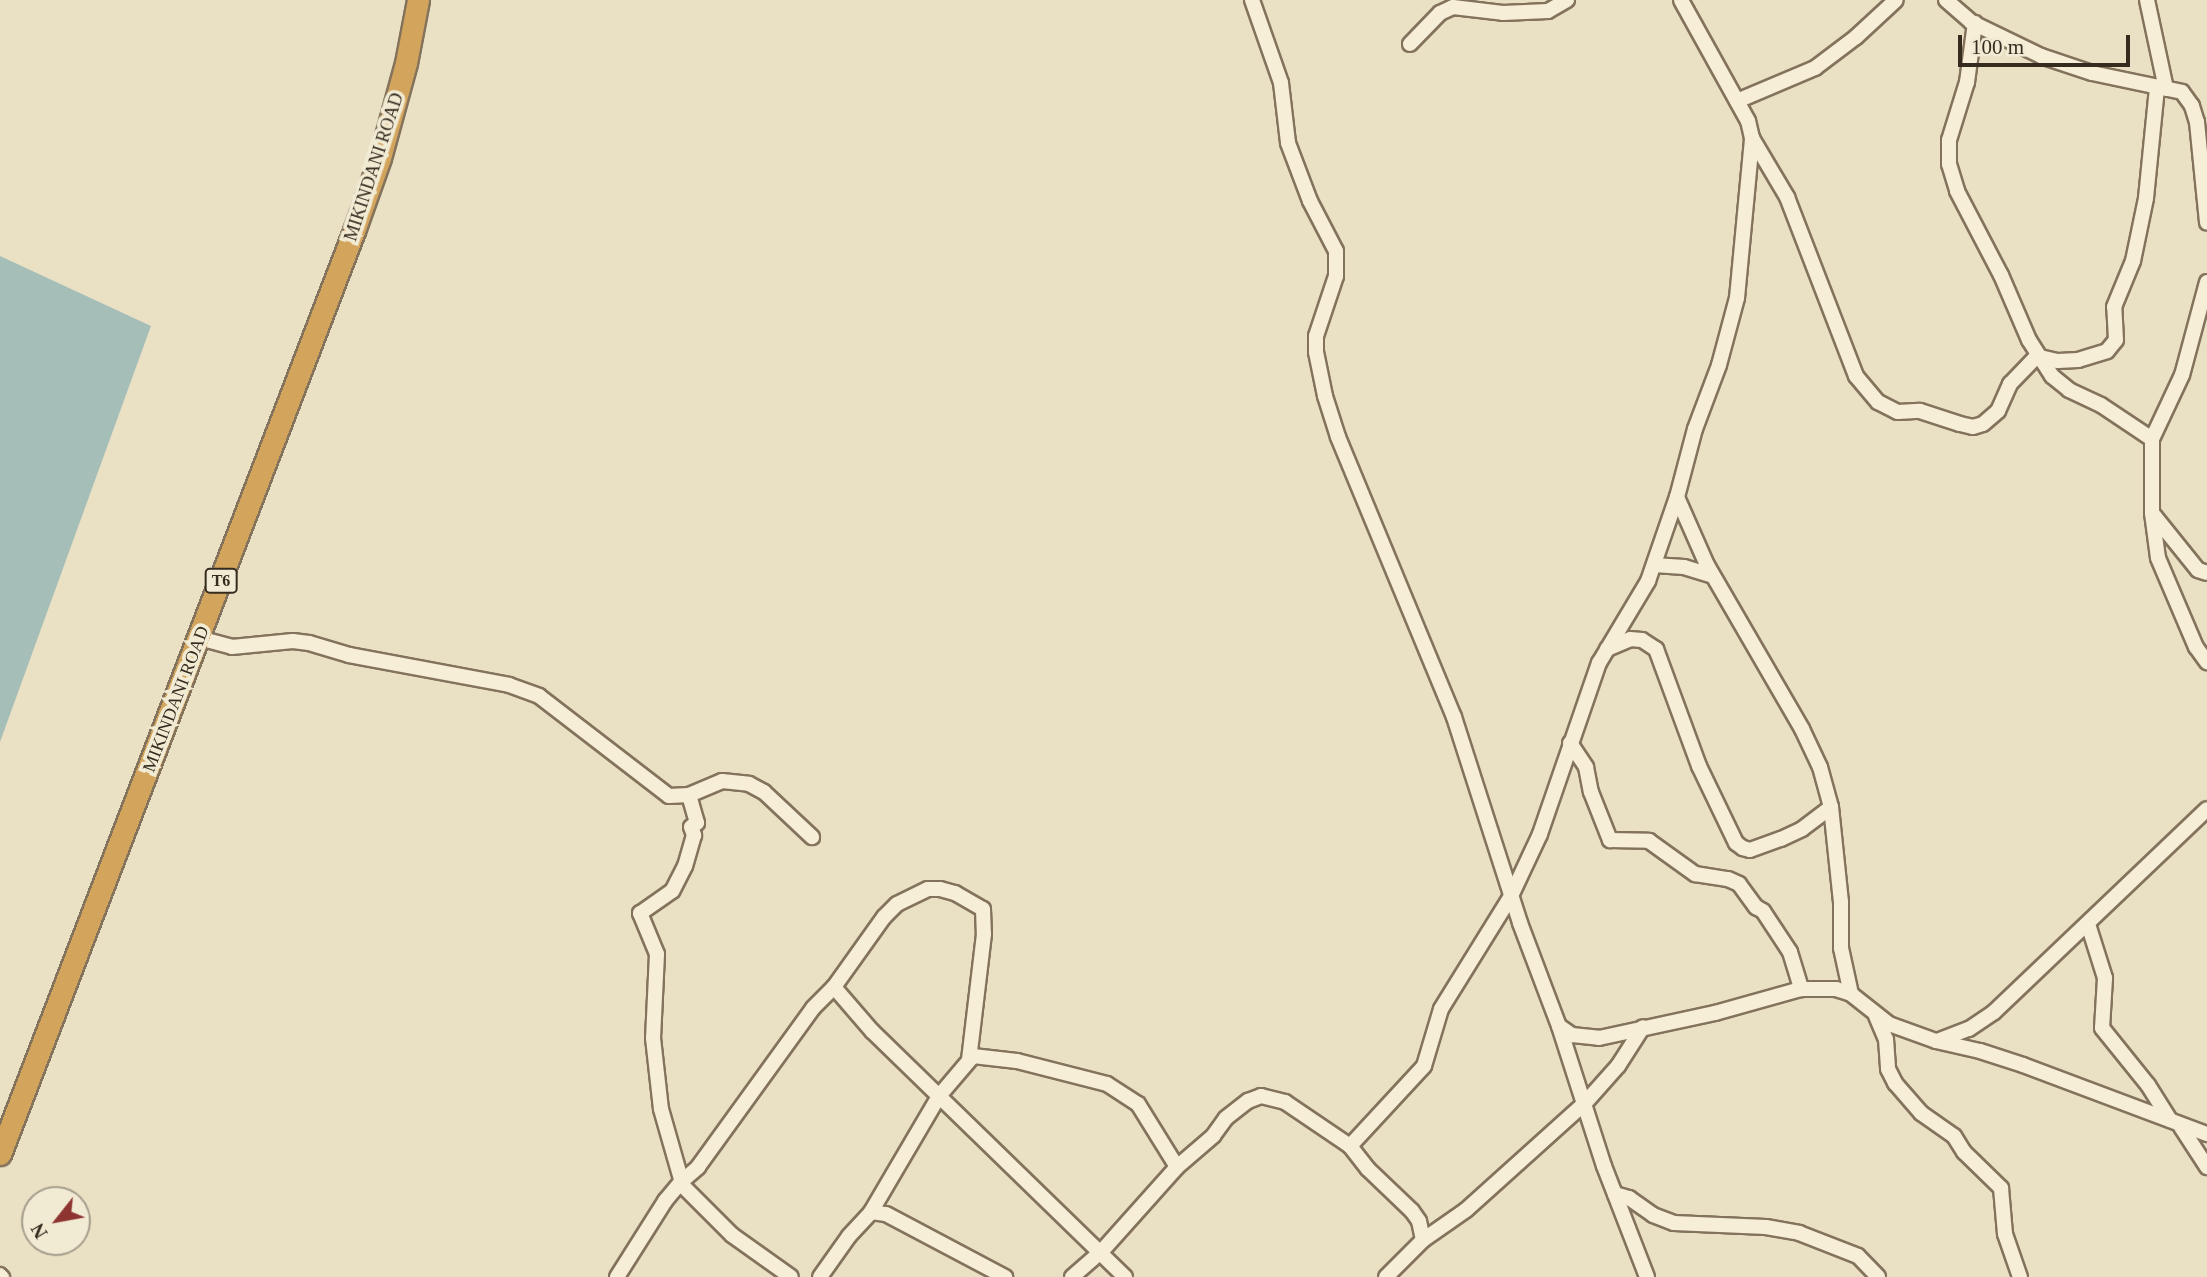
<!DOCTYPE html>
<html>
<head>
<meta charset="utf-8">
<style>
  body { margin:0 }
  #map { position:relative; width:2207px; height:1277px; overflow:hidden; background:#eae1c5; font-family:Georgia,serif }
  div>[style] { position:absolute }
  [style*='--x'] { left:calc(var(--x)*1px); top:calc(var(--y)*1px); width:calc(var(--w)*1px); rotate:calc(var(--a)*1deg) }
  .water>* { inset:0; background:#a6beb8 }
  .roads { filter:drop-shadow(2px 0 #84735c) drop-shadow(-2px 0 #84735c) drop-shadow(0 2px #84735c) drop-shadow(0 -2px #84735c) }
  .minor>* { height:14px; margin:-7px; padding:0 7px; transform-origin:7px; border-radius:7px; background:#f6eed7 }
  .highway>* { height:21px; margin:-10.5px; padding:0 10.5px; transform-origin:10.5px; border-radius:10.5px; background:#d3a45c }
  span { translate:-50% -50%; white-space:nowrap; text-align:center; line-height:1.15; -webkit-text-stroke:7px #f2ebd4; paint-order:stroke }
  .shield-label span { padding:2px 5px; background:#f2ebd4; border:2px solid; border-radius:5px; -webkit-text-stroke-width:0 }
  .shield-label { font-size:16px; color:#352b1f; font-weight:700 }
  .street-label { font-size:18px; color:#352b1f }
  .north { position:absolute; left:21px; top:1186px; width:70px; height:70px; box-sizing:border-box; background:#f2ebd4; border:2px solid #a69e8c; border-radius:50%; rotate:239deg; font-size:19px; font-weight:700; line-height:28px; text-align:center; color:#352b1f }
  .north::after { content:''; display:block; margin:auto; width:24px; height:32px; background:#8e3531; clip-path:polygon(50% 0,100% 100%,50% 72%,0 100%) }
  .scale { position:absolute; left:1958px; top:35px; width:172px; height:32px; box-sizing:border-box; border:4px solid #352b1f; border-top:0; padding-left:9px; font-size:21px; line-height:24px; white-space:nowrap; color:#352b1f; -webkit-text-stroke:5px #f2ebd4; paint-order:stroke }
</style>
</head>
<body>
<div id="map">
  <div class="water">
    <i style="clip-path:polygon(0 256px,151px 326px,0 742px)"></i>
  </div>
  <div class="roads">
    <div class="minor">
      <i style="--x:1252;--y:0;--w:88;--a:70.7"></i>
      <i style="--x:1281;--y:83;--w:60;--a:83.3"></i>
      <i style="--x:1288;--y:143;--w:62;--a:69.2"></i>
      <i style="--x:1310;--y:201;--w:56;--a:62.5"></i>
      <i style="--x:1336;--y:251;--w:25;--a:90"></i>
      <i style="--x:1336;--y:276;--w:63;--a:108.4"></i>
      <i style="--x:1316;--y:336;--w:16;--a:90"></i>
      <i style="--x:1316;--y:352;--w:45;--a:78.4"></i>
      <i style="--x:1325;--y:396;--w:43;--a:72.4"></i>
      <i style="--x:1338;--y:437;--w:303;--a:67.5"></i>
      <i style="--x:1454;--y:717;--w:216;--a:72.2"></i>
      <i style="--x:1520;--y:923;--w:110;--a:69.3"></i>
      <i style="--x:1559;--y:1026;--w:147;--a:72.2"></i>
      <i style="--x:1604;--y:1166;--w:119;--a:68.8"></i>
      <i style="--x:1946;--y:0;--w:33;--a:41"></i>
      <i style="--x:1971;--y:22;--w:78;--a:25.9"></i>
      <i style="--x:2041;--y:56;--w:54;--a:18.4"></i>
      <i style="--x:2092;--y:73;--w:92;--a:11.9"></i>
      <i style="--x:2182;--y:92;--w:17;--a:54"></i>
      <i style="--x:2192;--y:106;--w:17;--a:73"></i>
      <i style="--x:2197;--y:122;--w:101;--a:84.3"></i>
      <i style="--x:2147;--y:0;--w:91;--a:77.9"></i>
      <i style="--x:1975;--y:23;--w:60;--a:97.7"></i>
      <i style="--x:1967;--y:82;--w:61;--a:107.2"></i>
      <i style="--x:1949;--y:140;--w:24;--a:90"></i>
      <i style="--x:1949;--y:164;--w:28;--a:73"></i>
      <i style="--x:1957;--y:191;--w:95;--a:62.4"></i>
      <i style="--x:2001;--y:275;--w:71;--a:66.7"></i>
      <i style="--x:2029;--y:340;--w:43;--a:57.4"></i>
      <i style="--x:2052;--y:376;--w:22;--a:39"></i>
      <i style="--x:2069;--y:390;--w:35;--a:25"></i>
      <i style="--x:2101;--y:405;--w:61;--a:33.7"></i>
      <i style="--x:1410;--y:44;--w:43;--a:-45.9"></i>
      <i style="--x:1440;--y:13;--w:14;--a:-25"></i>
      <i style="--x:1453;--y:7;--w:50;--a:6.8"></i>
      <i style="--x:1503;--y:13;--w:45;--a:-2.5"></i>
      <i style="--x:1548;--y:11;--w:22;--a:-30"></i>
      <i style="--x:1737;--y:101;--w:85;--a:-22.9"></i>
      <i style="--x:1815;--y:68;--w:51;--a:-37.1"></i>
      <i style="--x:1856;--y:37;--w:54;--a:-42.8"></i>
      <i style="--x:1752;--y:138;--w:69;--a:59.3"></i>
      <i style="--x:1787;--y:197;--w:192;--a:68.9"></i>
      <i style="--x:1856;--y:376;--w:34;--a:50"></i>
      <i style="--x:1878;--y:402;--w:22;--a:27"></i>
      <i style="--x:1898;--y:412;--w:22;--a:-3"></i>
      <i style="--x:1920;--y:411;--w:42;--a:18"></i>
      <i style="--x:1960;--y:424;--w:13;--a:13"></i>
      <i style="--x:1973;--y:427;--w:10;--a:-17"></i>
      <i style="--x:1983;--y:424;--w:20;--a:-41"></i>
      <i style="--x:1998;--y:411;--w:30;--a:-66"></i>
      <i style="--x:2010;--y:384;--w:40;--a:-46"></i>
      <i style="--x:2207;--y:282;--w:96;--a:105"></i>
      <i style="--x:2182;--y:375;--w:71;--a:115.1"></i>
      <i style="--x:2152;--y:439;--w:74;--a:90"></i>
      <i style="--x:2152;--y:513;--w:45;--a:82.4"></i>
      <i style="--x:2158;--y:558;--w:97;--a:66.9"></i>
      <i style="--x:2196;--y:647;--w:19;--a:54"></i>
      <i style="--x:2040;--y:357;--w:18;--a:13"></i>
      <i style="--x:2058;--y:361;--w:20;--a:-3"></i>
      <i style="--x:2078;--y:360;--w:30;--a:-17"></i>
      <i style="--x:2107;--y:351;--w:14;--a:-51"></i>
      <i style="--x:2116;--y:340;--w:33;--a:-93"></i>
      <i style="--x:2114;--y:307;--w:50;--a:-67.6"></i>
      <i style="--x:2133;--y:261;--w:64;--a:-78.3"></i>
      <i style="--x:2146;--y:198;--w:112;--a:-84.3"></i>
      <i style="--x:1677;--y:497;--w:74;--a:66.2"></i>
      <i style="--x:1707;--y:565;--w:190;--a:59.9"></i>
      <i style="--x:1802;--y:729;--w:42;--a:64.7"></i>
      <i style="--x:1820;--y:767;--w:41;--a:74.6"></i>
      <i style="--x:1831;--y:807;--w:96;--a:84"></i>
      <i style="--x:1841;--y:902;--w:46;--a:90"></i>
      <i style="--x:1841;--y:948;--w:47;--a:77.7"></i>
      <i style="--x:2152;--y:513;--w:73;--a:51.1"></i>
      <i style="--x:2198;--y:570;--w:9;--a:18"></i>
      <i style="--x:1654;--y:565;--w:30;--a:4"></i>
      <i style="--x:1684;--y:567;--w:30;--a:17"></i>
      <i style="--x:199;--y:638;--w:34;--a:15"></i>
      <i style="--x:232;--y:647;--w:61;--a:-5.6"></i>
      <i style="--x:293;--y:641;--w:16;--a:7"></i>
      <i style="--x:309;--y:643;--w:42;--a:16.7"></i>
      <i style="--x:349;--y:655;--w:163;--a:10.6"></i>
      <i style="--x:509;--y:685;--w:32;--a:20"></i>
      <i style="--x:539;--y:696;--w:164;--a:37.6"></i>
      <i style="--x:669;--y:796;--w:20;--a:-3"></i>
      <i style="--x:689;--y:795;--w:36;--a:-23"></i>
      <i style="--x:722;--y:781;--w:27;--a:6"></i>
      <i style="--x:749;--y:784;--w:17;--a:28"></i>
      <i style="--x:764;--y:792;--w:66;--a:43.2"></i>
      <i style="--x:1607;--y:649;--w:25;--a:-23"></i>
      <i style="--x:1630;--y:639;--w:12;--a:5"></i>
      <i style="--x:1642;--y:640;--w:17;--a:33"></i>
      <i style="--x:1656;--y:649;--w:125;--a:69.8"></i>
      <i style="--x:1699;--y:766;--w:85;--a:64.3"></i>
      <i style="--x:1736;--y:843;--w:9;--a:36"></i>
      <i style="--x:1743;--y:848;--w:7;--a:16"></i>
      <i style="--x:1750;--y:850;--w:33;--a:-20"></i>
      <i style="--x:1781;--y:839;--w:23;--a:-25"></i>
      <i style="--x:1802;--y:829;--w:36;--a:-37"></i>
      <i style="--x:1570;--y:743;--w:29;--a:56"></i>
      <i style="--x:1586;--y:767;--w:25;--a:79"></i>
      <i style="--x:1591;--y:792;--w:52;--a:68.4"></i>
      <i style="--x:1610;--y:840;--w:39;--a:1"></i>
      <i style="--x:1649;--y:841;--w:57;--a:35.7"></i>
      <i style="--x:1695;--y:874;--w:33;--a:9"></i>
      <i style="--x:1728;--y:879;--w:12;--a:24"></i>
      <i style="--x:1739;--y:884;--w:29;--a:54"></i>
      <i style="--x:1756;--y:907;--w:8;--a:30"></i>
      <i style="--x:1763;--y:911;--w:49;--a:56.6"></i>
      <i style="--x:1790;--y:952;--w:39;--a:73"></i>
      <i style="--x:689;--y:795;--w:29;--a:74"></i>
      <i style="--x:697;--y:823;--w:7;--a:146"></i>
      <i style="--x:691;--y:827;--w:9;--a:69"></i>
      <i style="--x:694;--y:835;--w:32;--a:106"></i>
      <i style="--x:685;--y:866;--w:28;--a:117"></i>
      <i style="--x:672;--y:891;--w:39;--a:145"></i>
      <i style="--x:640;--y:913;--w:44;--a:67.5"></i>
      <i style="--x:657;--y:954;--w:84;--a:92.7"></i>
      <i style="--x:653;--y:1038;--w:71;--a:83.6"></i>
      <i style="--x:661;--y:1109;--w:80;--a:74.1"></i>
      <i style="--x:683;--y:1186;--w:69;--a:45"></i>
      <i style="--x:732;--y:1235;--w:72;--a:35.4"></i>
      <i style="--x:2088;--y:924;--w:57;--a:72.5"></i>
      <i style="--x:2105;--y:978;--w:50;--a:93.4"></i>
      <i style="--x:2102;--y:1028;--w:73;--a:51.1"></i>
      <i style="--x:2148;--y:1085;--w:41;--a:57.8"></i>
      <i style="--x:834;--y:987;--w:58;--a:49.2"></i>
      <i style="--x:872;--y:1031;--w:353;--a:44.2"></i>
      <i style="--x:1876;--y:1016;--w:25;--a:67"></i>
      <i style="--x:1886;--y:1039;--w:30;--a:86"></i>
      <i style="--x:1888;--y:1069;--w:16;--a:63"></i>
      <i style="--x:1895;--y:1083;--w:40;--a:49"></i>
      <i style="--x:1921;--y:1113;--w:40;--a:34.9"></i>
      <i style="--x:1954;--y:1136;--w:19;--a:58"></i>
      <i style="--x:1964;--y:1152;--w:52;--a:44.2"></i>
      <i style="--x:2001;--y:1188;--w:46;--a:85"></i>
      <i style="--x:2005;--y:1234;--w:46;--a:70.8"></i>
      <i style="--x:1559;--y:1026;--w:16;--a:35"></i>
      <i style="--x:1572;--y:1035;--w:27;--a:6"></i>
      <i style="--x:1599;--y:1038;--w:119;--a:-12.2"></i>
      <i style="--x:1715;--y:1013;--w:89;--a:-15.6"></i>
      <i style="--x:1801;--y:989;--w:35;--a:0"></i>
      <i style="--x:1836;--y:989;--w:16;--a:18"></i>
      <i style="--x:1851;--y:994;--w:48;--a:38.3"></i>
      <i style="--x:1889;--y:1024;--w:50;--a:19.9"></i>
      <i style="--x:1936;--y:1041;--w:45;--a:12.8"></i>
      <i style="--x:1980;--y:1051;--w:45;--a:18"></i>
      <i style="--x:2023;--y:1065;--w:197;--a:20.6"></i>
      <i style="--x:1937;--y:1041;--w:34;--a:-21"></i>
      <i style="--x:1969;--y:1029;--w:30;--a:-34"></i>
      <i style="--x:1994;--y:1012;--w:294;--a:-43.6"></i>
      <i style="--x:2181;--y:1127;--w:48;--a:57"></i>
      <i style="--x:1350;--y:1146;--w:109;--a:-47.2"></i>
      <i style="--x:1424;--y:1066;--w:59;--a:-73.4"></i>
      <i style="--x:1441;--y:1009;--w:133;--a:-58.2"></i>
      <i style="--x:1511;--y:896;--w:68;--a:-64.9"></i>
      <i style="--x:1540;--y:834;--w:181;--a:-71"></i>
      <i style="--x:1599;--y:663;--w:96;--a:-59.1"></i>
      <i style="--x:1648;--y:581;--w:89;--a:-71"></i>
      <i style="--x:1677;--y:497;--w:70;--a:-75.2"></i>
      <i style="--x:1695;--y:429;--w:68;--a:-69.4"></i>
      <i style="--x:1719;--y:365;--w:69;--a:-75"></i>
      <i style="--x:1737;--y:298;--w:161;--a:-84.6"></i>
      <i style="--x:1752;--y:138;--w:17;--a:-103"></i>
      <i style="--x:1748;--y:121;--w:138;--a:-119"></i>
      <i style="--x:1615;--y:1194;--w:15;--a:16"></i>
      <i style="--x:1629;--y:1198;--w:29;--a:35"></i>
      <i style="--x:1653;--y:1215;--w:22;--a:21"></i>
      <i style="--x:1674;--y:1223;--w:92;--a:2.5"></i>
      <i style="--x:1766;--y:1227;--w:34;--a:10"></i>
      <i style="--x:1799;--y:1233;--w:63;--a:21.3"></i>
      <i style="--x:1858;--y:1256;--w:29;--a:46"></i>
      <i style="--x:871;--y:1212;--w:15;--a:8"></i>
      <i style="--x:886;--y:1214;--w:135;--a:27.9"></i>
      <i style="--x:0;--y:1275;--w:3;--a:45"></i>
      <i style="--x:617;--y:1277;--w:90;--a:-57.7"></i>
      <i style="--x:665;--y:1201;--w:25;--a:-50"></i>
      <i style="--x:681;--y:1182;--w:23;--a:-41"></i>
      <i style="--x:698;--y:1167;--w:196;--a:-54.1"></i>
      <i style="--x:813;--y:1008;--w:30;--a:-45"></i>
      <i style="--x:834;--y:987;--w:86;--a:-54.5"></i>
      <i style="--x:884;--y:917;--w:18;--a:-45"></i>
      <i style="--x:897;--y:904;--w:34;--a:-26"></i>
      <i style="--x:928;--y:889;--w:12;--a:0"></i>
      <i style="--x:940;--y:889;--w:16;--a:15"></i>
      <i style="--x:955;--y:893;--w:32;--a:30"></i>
      <i style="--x:983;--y:909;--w:25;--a:88"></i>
      <i style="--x:984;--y:934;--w:126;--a:96.8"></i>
      <i style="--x:820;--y:1277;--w:50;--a:-54.7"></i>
      <i style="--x:849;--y:1236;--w:33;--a:-47"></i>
      <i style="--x:871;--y:1212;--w:134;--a:-59.6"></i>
      <i style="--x:939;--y:1096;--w:52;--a:-49.6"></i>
      <i style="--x:973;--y:1056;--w:44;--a:6.5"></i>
      <i style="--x:1017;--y:1061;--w:93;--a:14.3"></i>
      <i style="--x:1107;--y:1084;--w:37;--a:33"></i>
      <i style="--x:1138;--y:1104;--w:74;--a:58.2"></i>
      <i style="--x:1072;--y:1277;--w:38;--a:-41"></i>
      <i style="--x:1101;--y:1252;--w:114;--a:-48.2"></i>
      <i style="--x:1177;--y:1167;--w:48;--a:-40.7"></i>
      <i style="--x:1213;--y:1136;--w:22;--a:-54"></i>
      <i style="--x:1226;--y:1118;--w:28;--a:-38"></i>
      <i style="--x:1248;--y:1101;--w:14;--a:-21"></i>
      <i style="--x:1261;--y:1096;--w:25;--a:14"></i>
      <i style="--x:1285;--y:1102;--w:78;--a:34.1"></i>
      <i style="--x:1350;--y:1146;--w:29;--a:52"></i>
      <i style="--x:1368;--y:1169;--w:61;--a:43.7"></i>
      <i style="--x:1412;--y:1211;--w:12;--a:55"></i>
      <i style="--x:1419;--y:1221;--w:19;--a:78"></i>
      <i style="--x:1386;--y:1277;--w:52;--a:-45"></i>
      <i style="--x:1423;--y:1240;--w:52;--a:-34.9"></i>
      <i style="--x:1466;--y:1210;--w:160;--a:-42"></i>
      <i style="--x:1585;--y:1103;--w:50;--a:-48.3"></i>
      <i style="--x:1618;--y:1066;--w:46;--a:-57.3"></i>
    </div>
    <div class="highway">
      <i style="--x:0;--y:1154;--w:989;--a:-69.02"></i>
      <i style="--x:354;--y:231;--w:77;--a:-70.4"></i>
      <i style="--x:380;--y:158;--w:98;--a:-74.7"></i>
      <i style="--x:406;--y:63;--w:64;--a:-79.2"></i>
    </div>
  </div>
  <div class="shield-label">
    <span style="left:221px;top:581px">T6</span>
  </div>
  <div class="street-label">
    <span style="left:374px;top:167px;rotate:-72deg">MIKINDANI ROAD</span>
    <span style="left:176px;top:699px;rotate:-69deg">MIKINDANI ROAD</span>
  </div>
  <div class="north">N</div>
  <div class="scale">100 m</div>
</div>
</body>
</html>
